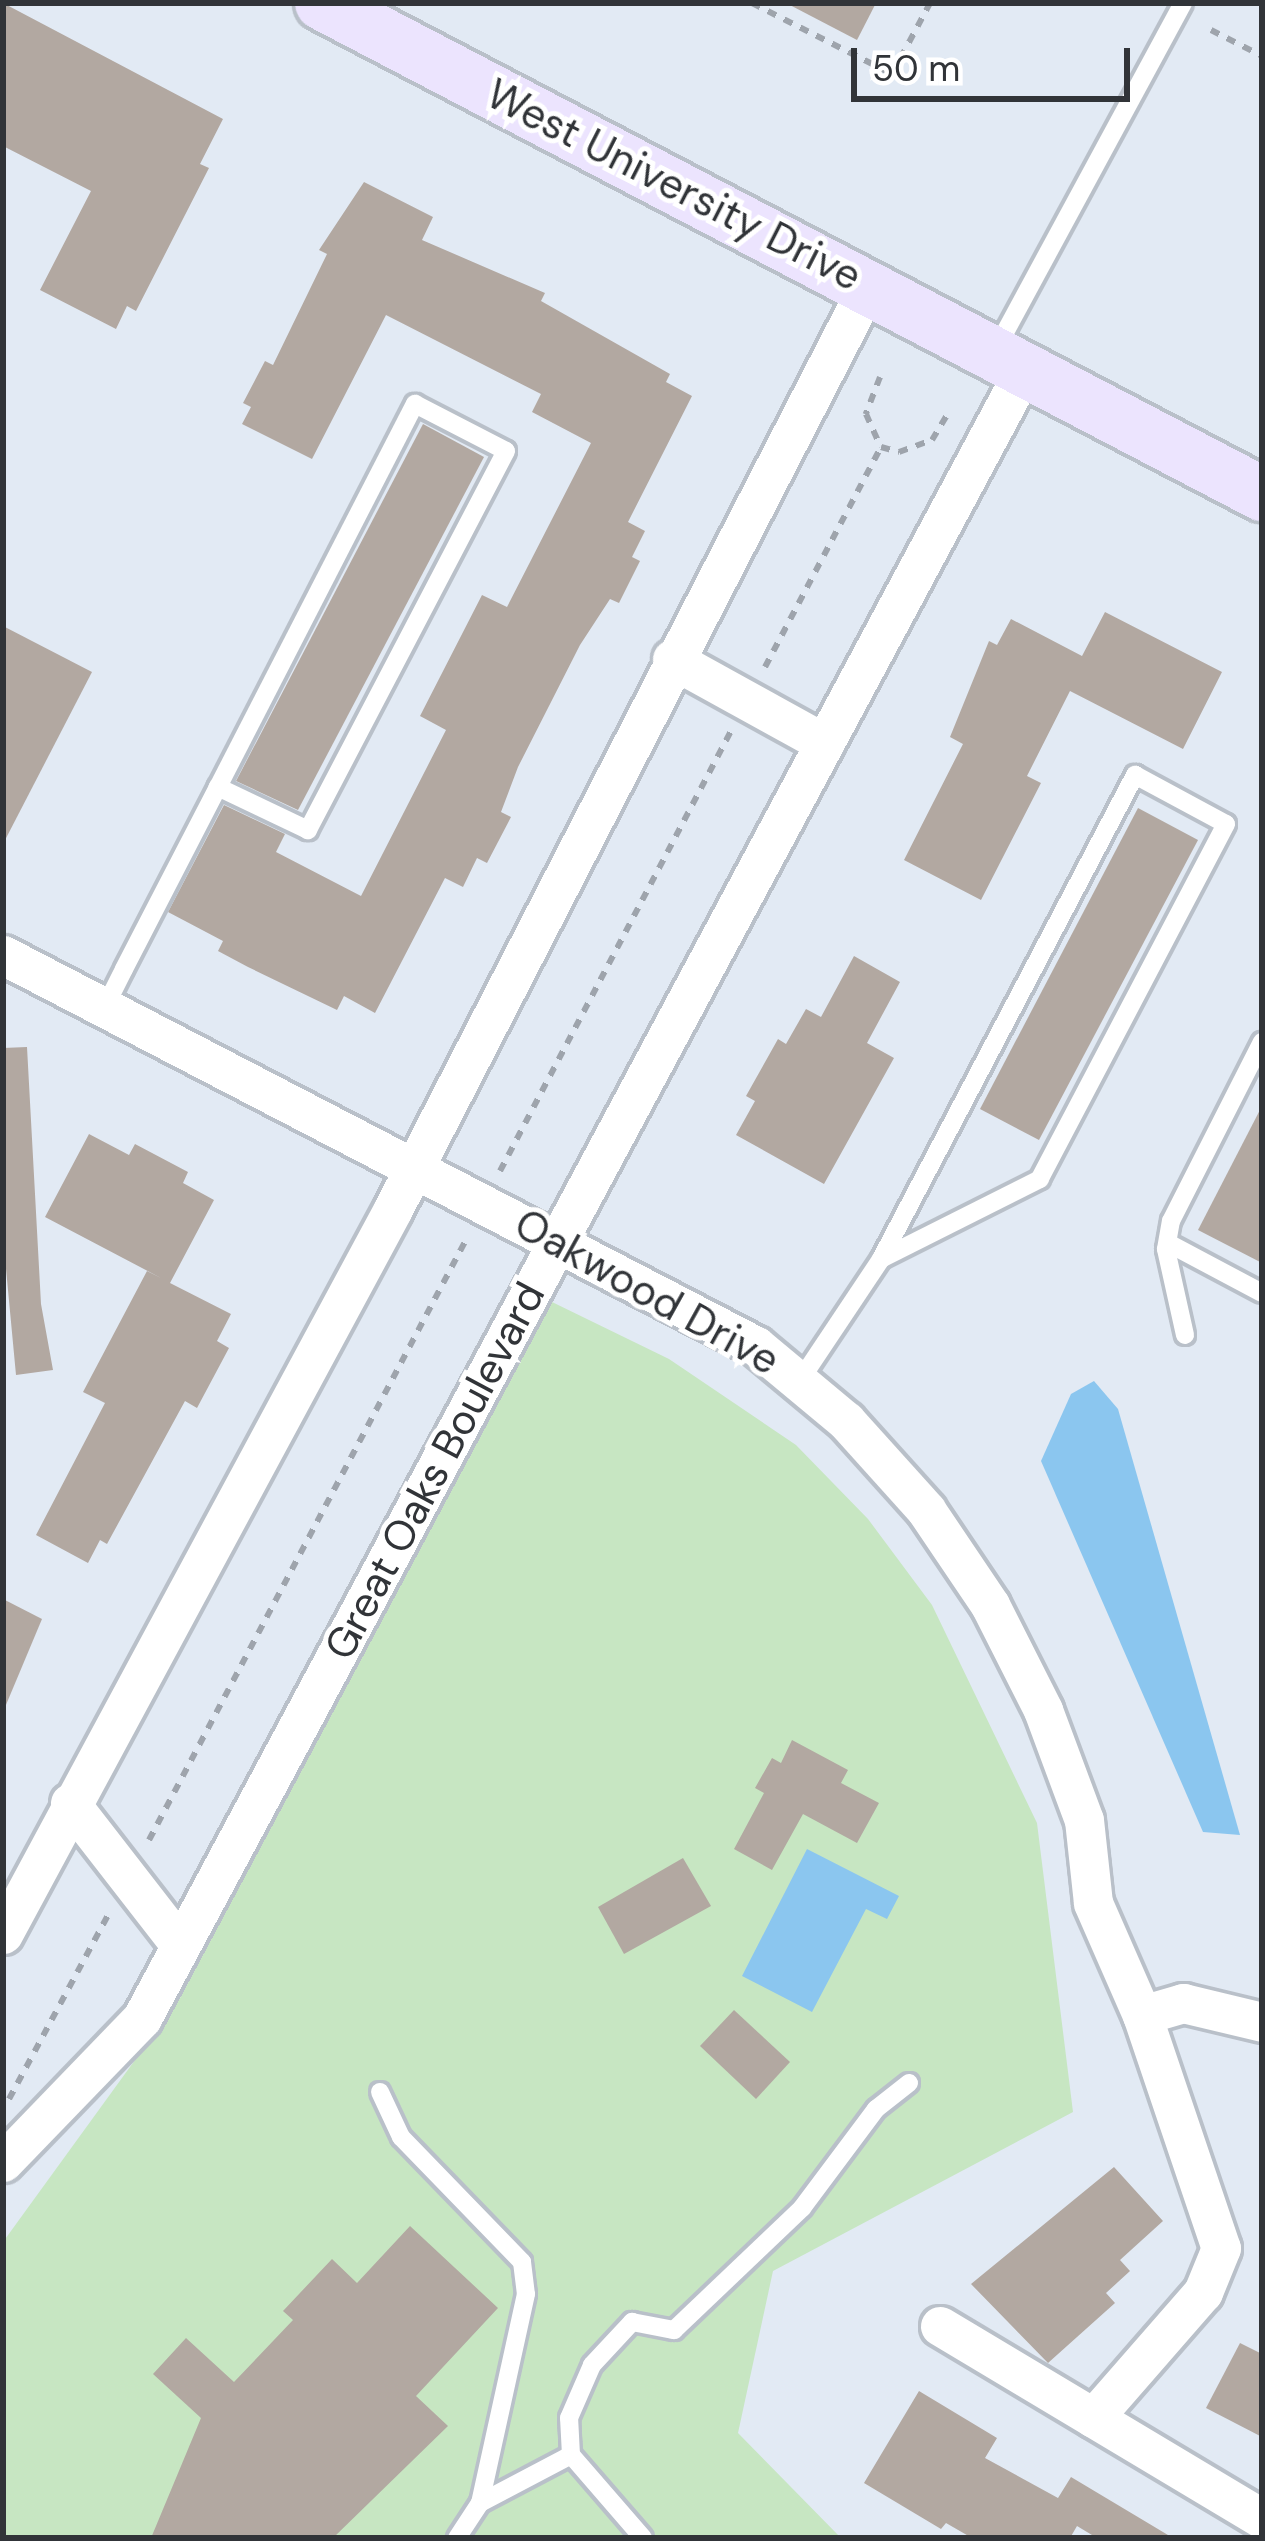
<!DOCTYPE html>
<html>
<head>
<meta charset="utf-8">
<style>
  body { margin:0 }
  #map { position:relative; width:1265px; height:2541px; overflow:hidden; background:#e2eaf4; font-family:"DM Sans",sans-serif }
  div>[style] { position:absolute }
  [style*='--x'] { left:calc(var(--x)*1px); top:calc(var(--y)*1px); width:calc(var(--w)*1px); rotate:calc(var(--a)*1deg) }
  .green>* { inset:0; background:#c7e6c2 }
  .water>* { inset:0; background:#8bc6ef }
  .building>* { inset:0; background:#b2a8a1 }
  .path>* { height:6px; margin-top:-3px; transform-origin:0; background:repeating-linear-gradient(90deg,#9ea4ac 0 9px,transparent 0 18px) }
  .roads { filter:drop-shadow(3px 0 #b9c0c9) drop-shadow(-3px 0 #b9c0c9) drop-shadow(0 3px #b9c0c9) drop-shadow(0 -3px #b9c0c9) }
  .lane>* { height:18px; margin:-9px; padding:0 9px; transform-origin:9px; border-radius:9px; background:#fff }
  .street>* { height:39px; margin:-19.5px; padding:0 19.5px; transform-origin:19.5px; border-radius:19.5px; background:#fff }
  .secondary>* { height:54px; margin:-27px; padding:0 27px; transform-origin:27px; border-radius:27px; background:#ece4fe }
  span { translate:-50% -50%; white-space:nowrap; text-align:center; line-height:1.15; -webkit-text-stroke:10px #fff; paint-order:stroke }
  .street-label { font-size:42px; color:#313438 }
  .frame { position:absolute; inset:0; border:6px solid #313438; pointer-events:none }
  .scale { position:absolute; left:851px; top:48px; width:279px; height:54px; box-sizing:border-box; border:6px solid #313438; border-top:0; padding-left:15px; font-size:36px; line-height:42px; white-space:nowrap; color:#313438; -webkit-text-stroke:9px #fff; paint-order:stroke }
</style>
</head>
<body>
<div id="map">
  <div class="green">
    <i style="clip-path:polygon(550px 1301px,669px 1359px,796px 1445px,868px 1519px,932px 1605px,1037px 1823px,1073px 2112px,773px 2271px,738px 2433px,841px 2538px,3px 2538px,3px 2242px,180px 1998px)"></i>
  </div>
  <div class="water">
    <i style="clip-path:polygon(1094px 1381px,1118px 1409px,1240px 1835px,1203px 1832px,1041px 1461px,1071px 1394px)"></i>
    <i style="clip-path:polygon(807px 1849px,899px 1896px,887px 1919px,866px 1909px,812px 2012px,742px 1976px)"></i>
  </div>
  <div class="building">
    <i style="clip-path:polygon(3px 3px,223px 119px,200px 164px,209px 168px,136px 311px,127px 306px,116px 329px,40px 290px,91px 191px,3px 146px)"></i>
    <i style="clip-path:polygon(786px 3px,876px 3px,857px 40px)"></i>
    <i style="clip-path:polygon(364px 182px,433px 217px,422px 240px,545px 293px,541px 301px,670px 374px,666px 382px,692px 396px,628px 522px,645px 531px,632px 557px,640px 561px,619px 603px,610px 599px,580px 645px,518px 767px,501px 812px,511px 817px,487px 863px,477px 858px,463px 887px,445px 878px,375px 1013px,344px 996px,337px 1010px,248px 967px,218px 951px,223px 941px,168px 912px,224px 805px,285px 834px,276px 852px,361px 896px,446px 730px,420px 716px,482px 595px,507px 607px,591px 443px,532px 412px,541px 394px,386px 315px,312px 459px,242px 424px,251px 407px,243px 403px,265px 361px,273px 365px,327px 254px,319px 250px)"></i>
    <i style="clip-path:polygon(423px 424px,484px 457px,298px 810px,236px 781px)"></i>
    <i style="clip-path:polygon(1105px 612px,1222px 672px,1183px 749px,1070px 691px,1027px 776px,1041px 783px,981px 900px,904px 860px,963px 744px,950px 737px,989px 641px,997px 645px,1011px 619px,1082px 656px)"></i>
    <i style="clip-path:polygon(3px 626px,92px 672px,3px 844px)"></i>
    <i style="clip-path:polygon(1138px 808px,1198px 840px,1039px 1140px,980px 1109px)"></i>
    <i style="clip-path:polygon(854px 956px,900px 982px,867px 1043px,894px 1058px,824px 1184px,736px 1135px,755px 1101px,746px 1096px,778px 1039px,786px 1044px,806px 1009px,821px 1017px)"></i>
    <i style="clip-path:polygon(27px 1047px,41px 1304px,53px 1370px,16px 1375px,3px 1237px,3px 1048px)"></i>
    <i style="clip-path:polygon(1262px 1106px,1262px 1263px,1198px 1230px)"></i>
    <i style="clip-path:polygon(89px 1134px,129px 1155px,135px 1144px,188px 1172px,183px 1183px,214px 1200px,170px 1283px,231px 1314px,217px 1341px,229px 1348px,197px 1408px,185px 1401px,107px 1544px,100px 1540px,88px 1563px,36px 1535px,105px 1403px,83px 1392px,147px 1271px,161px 1278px,45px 1217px)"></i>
    <i style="clip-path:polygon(3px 1599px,42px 1619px,3px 1712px)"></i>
    <i style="clip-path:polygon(792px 1740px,848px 1770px,841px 1783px,879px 1803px,857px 1843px,803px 1814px,772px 1870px,734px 1849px,764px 1793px,755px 1788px,772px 1758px,781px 1763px)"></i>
    <i style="clip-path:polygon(683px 1858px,711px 1906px,624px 1954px,598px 1907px)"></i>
    <i style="clip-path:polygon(734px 2010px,790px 2062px,756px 2099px,700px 2046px)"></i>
    <i style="clip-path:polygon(1114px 2167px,1163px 2221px,1120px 2260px,1130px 2271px,1106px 2293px,1115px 2303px,1048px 2363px,971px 2284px)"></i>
    <i style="clip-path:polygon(410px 2226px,498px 2308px,416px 2396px,448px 2426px,333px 2538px,151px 2538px,201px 2418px,153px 2374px,186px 2338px,234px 2382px,293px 2320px,283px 2311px,332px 2259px,357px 2283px)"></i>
    <i style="clip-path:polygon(1240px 2343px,1262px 2354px,1262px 2437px,1206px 2408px)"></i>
    <i style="clip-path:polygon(919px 2391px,997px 2438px,985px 2458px,1058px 2498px,1071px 2477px,1173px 2538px,1097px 2538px,1077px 2526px,1070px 2538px,972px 2538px,946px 2523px,941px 2529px,864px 2483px)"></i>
  </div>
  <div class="path">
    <i style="--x:752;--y:3;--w:157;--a:26.9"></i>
    <i style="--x:892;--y:74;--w:81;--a:-61.8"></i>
    <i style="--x:1211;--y:30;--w:57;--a:27"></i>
    <i style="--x:880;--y:377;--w:40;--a:111"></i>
    <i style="--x:866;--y:414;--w:36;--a:66"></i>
    <i style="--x:881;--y:447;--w:19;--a:16"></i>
    <i style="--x:899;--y:452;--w:35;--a:-20"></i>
    <i style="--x:932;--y:440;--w:29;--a:-59"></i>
    <i style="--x:765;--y:667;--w:249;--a:-62.2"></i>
    <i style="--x:500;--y:1171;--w:497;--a:-62.3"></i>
    <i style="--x:149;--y:1840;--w:683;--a:-62.16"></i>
    <i style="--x:9;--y:2099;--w:209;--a:-61.7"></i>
  </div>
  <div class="roads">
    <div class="lane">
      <i style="--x:997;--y:347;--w:391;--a:-61.6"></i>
      <i style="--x:105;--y:1007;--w:42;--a:-63.4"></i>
      <i style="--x:124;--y:969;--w:205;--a:-62.7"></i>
      <i style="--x:218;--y:787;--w:431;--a:-62.8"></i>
      <i style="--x:415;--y:404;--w:102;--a:27.3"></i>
      <i style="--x:506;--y:451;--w:428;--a:117.6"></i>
      <i style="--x:308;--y:830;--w:100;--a:-154.5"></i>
      <i style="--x:1168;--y:1243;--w:106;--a:28"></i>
      <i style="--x:1185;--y:1335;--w:88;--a:-102.5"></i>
      <i style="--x:1166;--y:1249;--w:28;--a:-80"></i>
      <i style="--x:1171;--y:1221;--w:201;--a:-63.1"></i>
      <i style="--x:801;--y:1379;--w:144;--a:-56.3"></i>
      <i style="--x:881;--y:1259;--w:547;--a:-62.31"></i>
      <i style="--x:1135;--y:775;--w:103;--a:28.3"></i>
      <i style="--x:1226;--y:824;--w:401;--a:117.7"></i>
      <i style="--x:1040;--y:1179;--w:178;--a:153.3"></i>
      <i style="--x:380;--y:2092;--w:50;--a:65"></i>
      <i style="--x:401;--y:2137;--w:174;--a:45.9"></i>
      <i style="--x:522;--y:2262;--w:32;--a:83"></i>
      <i style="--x:526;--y:2294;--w:214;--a:102.4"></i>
      <i style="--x:480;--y:2503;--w:42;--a:123.3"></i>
      <i style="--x:480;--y:2503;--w:103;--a:-27.8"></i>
      <i style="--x:643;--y:2538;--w:110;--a:-130.9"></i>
      <i style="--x:571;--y:2455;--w:37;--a:-93"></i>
      <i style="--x:569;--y:2418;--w:58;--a:-66.5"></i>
      <i style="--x:592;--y:2365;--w:59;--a:-47.1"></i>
      <i style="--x:632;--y:2322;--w:43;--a:10.8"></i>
      <i style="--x:674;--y:2330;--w:177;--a:-43.6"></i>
      <i style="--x:802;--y:2208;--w:124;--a:-53.2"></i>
      <i style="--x:876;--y:2109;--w:42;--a:-38.2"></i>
    </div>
    <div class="street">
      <i style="--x:672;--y:659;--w:174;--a:28.9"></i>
      <i style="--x:3;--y:955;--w:848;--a:27.44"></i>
      <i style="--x:756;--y:1346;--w:117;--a:39.8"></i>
      <i style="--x:846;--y:1421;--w:120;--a:48"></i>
      <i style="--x:926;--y:1510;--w:115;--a:56"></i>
      <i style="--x:990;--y:1605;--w:118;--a:63.2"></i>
      <i style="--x:1043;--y:1710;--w:117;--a:69.6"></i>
      <i style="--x:1084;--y:1820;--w:83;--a:83.8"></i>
      <i style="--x:1093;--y:1903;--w:122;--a:66.4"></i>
      <i style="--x:1142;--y:2015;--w:246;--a:71.3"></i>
      <i style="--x:1221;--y:2248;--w:48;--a:112.2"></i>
      <i style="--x:1203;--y:2292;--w:167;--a:131.1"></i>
      <i style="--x:70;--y:1803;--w:180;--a:52.2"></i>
      <i style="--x:3;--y:1934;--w:823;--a:-61.72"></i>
      <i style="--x:393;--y:1209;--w:1038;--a:-62.77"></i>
      <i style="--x:1142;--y:2015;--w:43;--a:-16.3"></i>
      <i style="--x:1183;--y:2003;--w:81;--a:13.5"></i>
      <i style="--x:3;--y:2162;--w:200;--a:-46"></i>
      <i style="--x:142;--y:2018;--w:1869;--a:-61.84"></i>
      <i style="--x:940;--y:2326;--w:375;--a:30.9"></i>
    </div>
    <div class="secondary">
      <i style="--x:322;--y:3;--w:1061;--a:27.58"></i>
    </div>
  </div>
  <div class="street-label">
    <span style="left:674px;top:185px;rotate:27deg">West University Drive</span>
    <span style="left:647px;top:1292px;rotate:29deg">Oakwood Drive</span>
    <span style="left:435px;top:1471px;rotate:-62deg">Great Oaks Boulevard</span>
  </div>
  <div class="frame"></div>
  <div class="scale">50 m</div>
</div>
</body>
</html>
